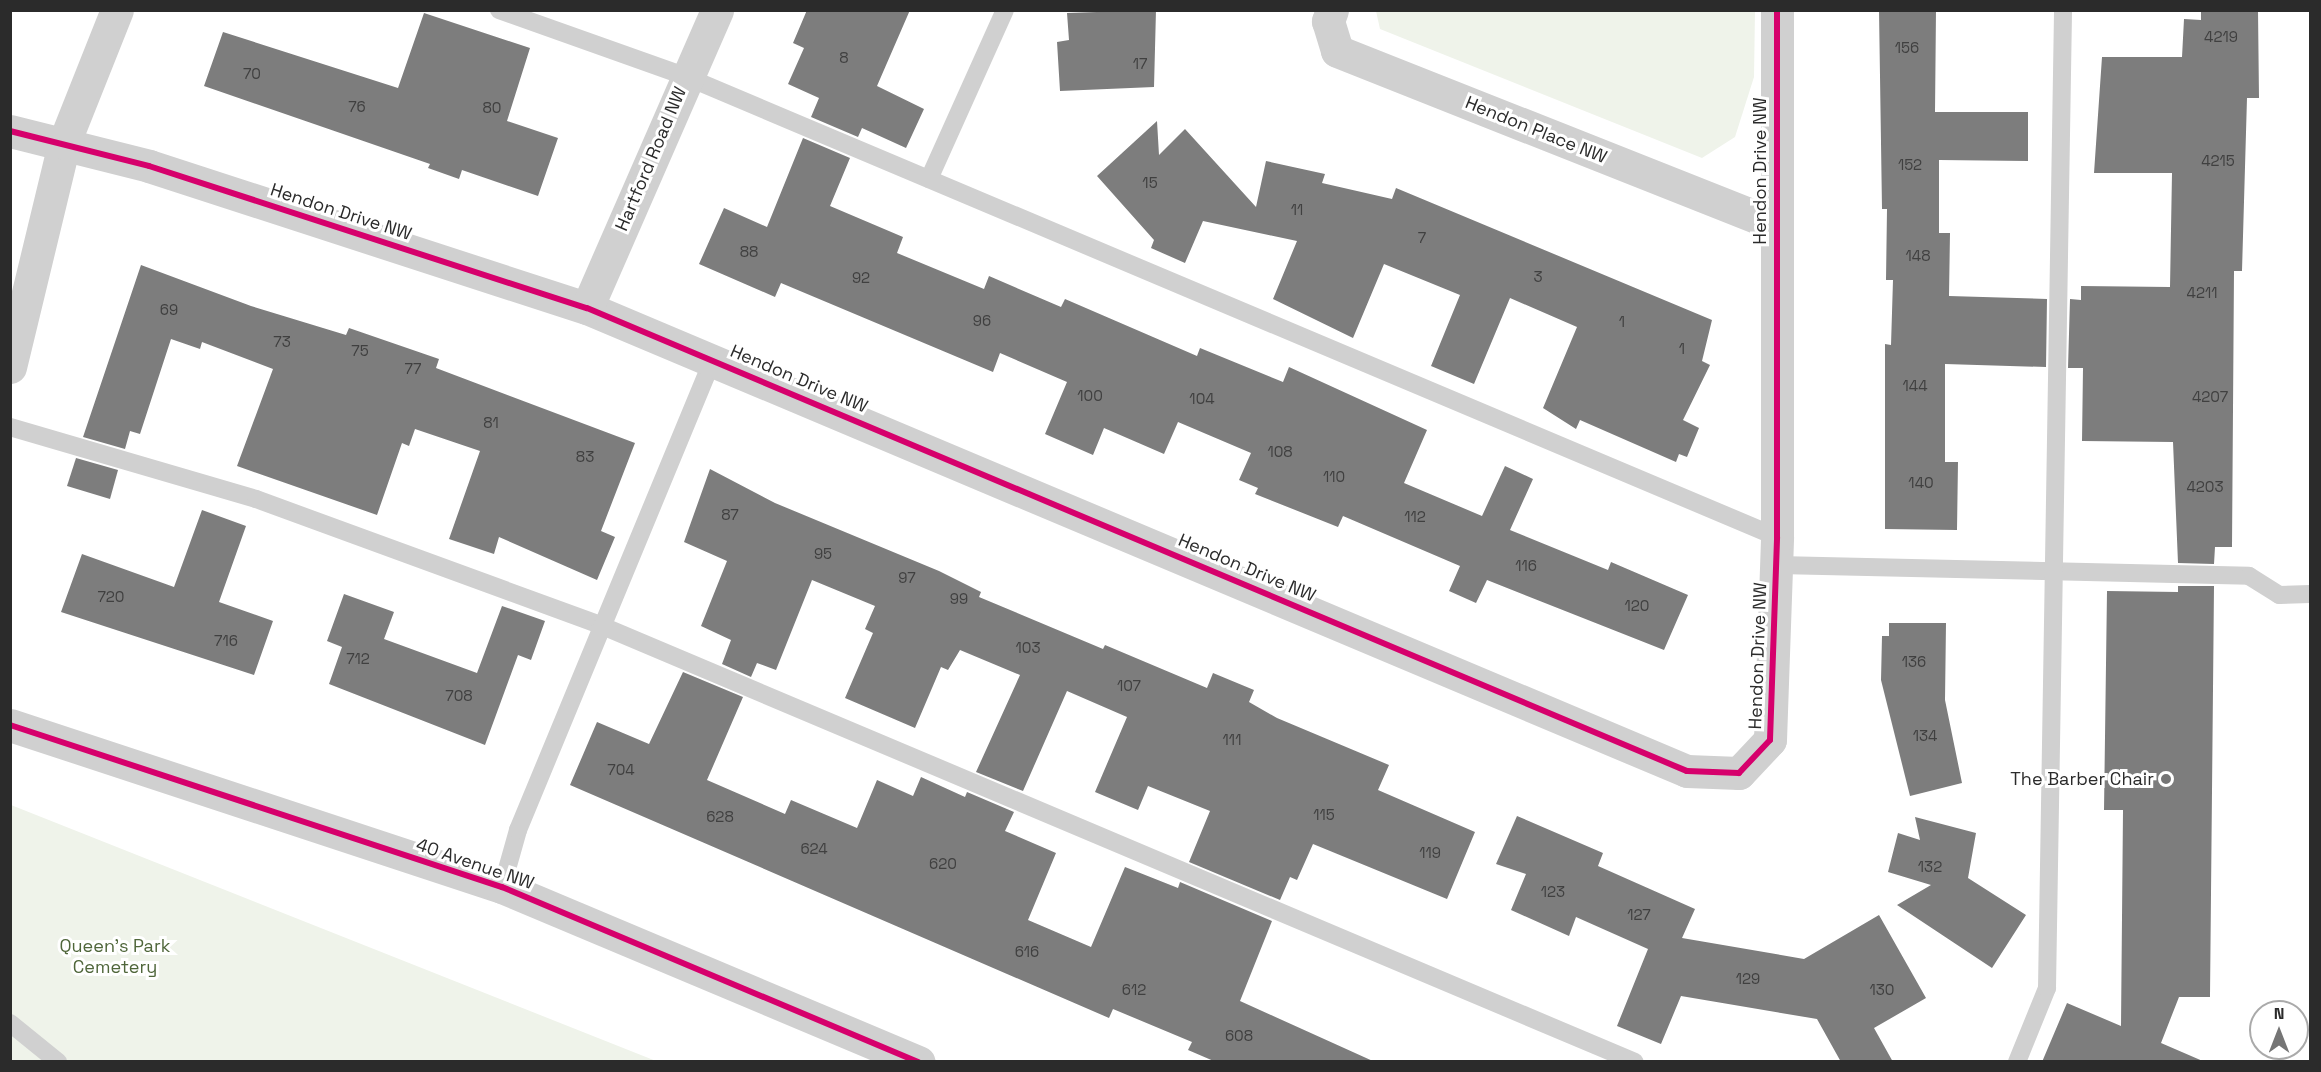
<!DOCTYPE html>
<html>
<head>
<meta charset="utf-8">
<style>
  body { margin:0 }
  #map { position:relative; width:2321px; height:1072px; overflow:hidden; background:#fff; font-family:"Space Grotesk",sans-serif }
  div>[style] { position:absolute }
  .green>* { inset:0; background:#eff3ea }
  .building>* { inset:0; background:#7d7d7d }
  .service>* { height:18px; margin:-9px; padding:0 9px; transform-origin:9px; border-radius:9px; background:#d0d0d0 }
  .minor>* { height:33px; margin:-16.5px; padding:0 16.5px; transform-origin:16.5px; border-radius:16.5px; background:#d0d0d0 }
  .tertiary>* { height:33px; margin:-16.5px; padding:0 16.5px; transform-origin:16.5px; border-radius:16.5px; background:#d0d0d0 }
  .cycleway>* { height:6px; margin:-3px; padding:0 3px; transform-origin:3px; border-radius:3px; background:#d6006c }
  .dots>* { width:16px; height:16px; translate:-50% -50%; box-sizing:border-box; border:3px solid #fff; border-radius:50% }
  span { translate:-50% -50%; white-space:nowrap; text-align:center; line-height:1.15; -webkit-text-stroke:6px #fff; paint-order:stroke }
  .number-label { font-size:15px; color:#404040 }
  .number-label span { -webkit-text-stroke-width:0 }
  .street-label { font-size:18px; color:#2b2b2b }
  .poi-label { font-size:18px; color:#2b2b2b }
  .right { translate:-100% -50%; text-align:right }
  .park-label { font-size:18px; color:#4f663a }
  .frame { position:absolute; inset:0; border:12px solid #2b2b2b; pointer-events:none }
  .north { position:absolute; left:2249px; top:1000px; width:60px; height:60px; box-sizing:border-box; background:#fff; border:2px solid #aaa; border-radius:50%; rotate:0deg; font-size:16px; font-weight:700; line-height:24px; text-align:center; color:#2b2b2b }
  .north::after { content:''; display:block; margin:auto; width:21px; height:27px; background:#757575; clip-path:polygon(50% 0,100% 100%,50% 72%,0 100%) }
</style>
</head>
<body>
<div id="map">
  <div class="green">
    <i style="clip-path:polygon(1376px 11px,1755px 11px,1754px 77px,1735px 137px,1702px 158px,1380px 29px)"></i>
    <i style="clip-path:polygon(11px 805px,656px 1061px,11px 1061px)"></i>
  </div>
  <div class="building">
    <i style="clip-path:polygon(807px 10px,910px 10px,877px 86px,924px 109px,906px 148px,862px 128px,858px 137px,811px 117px,819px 98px,788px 84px,804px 48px,793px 43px)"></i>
    <i style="clip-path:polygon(1156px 10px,1154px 87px,1060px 91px,1057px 42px,1069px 40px,1067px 13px)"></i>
    <i style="clip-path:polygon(1879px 10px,1936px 10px,1935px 112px,2028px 112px,2028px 161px,1939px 160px,1939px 233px,1950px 233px,1949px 296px,2047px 299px,2046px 367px,1945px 364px,1945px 462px,1958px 462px,1957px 530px,1885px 529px,1885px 344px,1891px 345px,1893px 280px,1886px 280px,1887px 209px,1882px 209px)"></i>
    <i style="clip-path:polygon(2201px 10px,2258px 10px,2259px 98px,2247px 98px,2242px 271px,2234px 271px,2232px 547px,2215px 547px,2214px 564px,2178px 563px,2173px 442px,2082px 441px,2083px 368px,2068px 368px,2070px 299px,2081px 300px,2081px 286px,2170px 287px,2172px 173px,2094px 173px,2102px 57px,2182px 57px,2184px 19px,2201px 20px)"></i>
    <i style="clip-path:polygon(424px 13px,530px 48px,507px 121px,558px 138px,538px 196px,462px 170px,459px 179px,428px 168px,430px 164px,204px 86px,223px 32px,398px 88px)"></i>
    <i style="clip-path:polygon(1157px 121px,1159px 155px,1185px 129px,1256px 207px,1266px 161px,1325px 174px,1322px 183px,1392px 199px,1396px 188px,1712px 320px,1702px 361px,1710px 365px,1683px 420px,1699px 428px,1687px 457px,1679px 454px,1676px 462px,1580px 420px,1576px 429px,1543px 408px,1577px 327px,1510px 298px,1474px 384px,1431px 366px,1460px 295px,1384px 264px,1353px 338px,1273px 299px,1297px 241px,1203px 221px,1185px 263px,1151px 248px,1154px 240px,1097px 176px)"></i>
    <i style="clip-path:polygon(803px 138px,850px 158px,830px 206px,903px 237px,897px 253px,984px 289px,989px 276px,1061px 307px,1065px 299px,1197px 356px,1200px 348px,1283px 382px,1289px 367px,1427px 430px,1404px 483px,1482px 516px,1505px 466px,1533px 479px,1510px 530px,1608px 570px,1611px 562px,1688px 595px,1664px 650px,1487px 580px,1476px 603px,1449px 591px,1460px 566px,1343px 516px,1338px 527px,1255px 494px,1258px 488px,1239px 480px,1251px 453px,1178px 422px,1164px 454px,1104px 428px,1093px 455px,1045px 434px,1067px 382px,1000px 353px,993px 372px,781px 283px,775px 297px,699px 264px,724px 208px,767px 227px)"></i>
    <i style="clip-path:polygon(141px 265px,251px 306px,346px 335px,349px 328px,439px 359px,436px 368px,635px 443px,601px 531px,615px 537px,597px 580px,499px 537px,494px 554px,449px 539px,480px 451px,415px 429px,409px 446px,402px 443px,377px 515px,237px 466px,273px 369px,202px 342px,200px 349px,171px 339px,140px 434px,130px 431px,125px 449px,83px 437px)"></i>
    <i style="clip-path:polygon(76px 458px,118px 470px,110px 499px,67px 486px)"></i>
    <i style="clip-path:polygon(710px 469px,775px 503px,939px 571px,981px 592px,979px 597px,1103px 649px,1105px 645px,1207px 688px,1213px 673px,1254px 690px,1249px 702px,1277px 718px,1389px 765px,1378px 790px,1475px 832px,1447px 899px,1313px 844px,1297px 880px,1290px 877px,1280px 900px,1189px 862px,1210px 811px,1148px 786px,1138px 810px,1095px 792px,1127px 717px,1067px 691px,1023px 791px,976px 772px,1020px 675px,960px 650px,948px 670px,941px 667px,915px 728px,845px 698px,873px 633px,865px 629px,875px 606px,812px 580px,776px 670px,757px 663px,751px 677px,722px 664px,731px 640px,701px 626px,727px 561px,684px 542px)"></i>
    <i style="clip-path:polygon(202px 510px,246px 526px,219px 602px,273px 621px,254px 675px,61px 612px,82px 554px,174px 587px)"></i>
    <i style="clip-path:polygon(2178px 586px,2214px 586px,2210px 997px,2179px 997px,2161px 1043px,2205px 1062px,2042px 1062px,2067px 1003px,2121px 1026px,2123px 810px,2104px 810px,2107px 591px,2178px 592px)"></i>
    <i style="clip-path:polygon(344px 594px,394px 612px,384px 639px,477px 673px,502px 606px,545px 621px,531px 660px,518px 655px,485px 745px,329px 684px,342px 647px,327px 641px)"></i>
    <i style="clip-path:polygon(1889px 623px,1946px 623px,1945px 700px,1962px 783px,1910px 796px,1881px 680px,1882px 636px,1889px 636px)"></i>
    <i style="clip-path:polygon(683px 672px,743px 697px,707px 780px,785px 814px,791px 800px,857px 828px,877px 780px,913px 796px,921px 777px,965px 797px,967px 792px,1014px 812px,1005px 831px,1056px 853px,1028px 920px,1091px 947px,1125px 867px,1178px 888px,1180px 882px,1272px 921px,1240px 1001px,1375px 1062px,1216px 1062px,1188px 1050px,1192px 1042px,1113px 1009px,1109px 1018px,570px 785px,597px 722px,649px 744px)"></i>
    <i style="clip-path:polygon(1517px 816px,1603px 853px,1598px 866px,1695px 909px,1682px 938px,1804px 959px,1879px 915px,1926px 998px,1874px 1028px,1893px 1062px,1841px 1062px,1817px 1019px,1681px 996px,1661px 1044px,1617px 1026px,1648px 949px,1576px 917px,1569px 936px,1511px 910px,1526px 874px,1496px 864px)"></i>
    <i style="clip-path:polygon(1915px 817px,1976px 833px,1968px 878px,2026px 915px,1992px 968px,1897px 905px,1931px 885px,1888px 872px,1898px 833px,1920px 840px)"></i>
  </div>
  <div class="service">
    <i style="left:499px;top:10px;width:200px;rotate:19.6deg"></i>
    <i style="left:687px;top:77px;width:1183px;rotate:22.88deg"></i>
    <i style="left:929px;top:179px;width:185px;rotate:-65.8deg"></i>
    <i style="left:10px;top:427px;width:256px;rotate:16.3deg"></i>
    <i style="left:256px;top:499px;width:366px;rotate:20.1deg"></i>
    <i style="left:600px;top:625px;width:1123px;rotate:22.89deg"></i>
    <i style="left:1776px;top:565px;width:473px;rotate:1.3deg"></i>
    <i style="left:2249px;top:576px;width:36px;rotate:32deg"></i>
    <i style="left:2279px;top:595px;width:31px;rotate:-2deg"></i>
    <i style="left:502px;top:887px;width:59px;rotate:-74.3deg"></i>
    <i style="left:518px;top:830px;width:510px;rotate:-67.51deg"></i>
    <i style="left:10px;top:1023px;width:62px;rotate:39.1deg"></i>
    <i style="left:2017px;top:1062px;width:80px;rotate:-67.9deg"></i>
    <i style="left:2047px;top:988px;width:978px;rotate:-89.06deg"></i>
  </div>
  <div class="minor">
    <i style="left:1332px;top:10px;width:12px;rotate:110deg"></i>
    <i style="left:1328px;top:21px;width:31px;rotate:73deg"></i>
    <i style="left:1337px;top:51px;width:471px;rotate:21.6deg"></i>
    <i style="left:10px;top:131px;width:143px;rotate:14.1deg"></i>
    <i style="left:149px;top:166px;width:460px;rotate:18deg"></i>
    <i style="left:587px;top:308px;width:1193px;rotate:22.83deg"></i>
    <i style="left:1687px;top:771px;width:52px;rotate:2.2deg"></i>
    <i style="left:1739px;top:773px;width:45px;rotate:-46.8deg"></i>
    <i style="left:1770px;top:740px;width:203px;rotate:-88deg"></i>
    <i style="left:1777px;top:537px;width:527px;rotate:-90deg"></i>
    <i style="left:587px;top:308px;width:325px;rotate:-66.4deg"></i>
    <i style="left:10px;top:367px;width:230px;rotate:-76.4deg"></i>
    <i style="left:64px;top:143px;width:143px;rotate:-68.3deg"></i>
  </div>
  <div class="tertiary">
    <i style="left:10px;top:725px;width:518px;rotate:18.23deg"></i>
    <i style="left:502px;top:887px;width:452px;rotate:22.8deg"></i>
  </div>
  <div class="cycleway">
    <i style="left:10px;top:131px;width:143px;rotate:14.1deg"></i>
    <i style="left:149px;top:166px;width:460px;rotate:18deg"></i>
    <i style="left:587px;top:308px;width:1193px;rotate:22.83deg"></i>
    <i style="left:1687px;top:771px;width:52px;rotate:2.2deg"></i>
    <i style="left:1739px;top:773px;width:45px;rotate:-46.8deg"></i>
    <i style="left:1770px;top:740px;width:203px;rotate:-88deg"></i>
    <i style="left:1777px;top:537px;width:527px;rotate:-90deg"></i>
    <i style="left:10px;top:725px;width:518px;rotate:18.23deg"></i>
    <i style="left:502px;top:887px;width:452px;rotate:22.8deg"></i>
  </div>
  <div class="dots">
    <i style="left:2166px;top:779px;background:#757575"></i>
  </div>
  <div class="number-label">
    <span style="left:2221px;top:37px">4219</span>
    <span style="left:1907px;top:48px">156</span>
    <span style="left:844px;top:58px">8</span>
    <span style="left:1140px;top:64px">17</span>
    <span style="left:252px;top:74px">70</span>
    <span style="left:357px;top:107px">76</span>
    <span style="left:492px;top:108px">80</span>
    <span style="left:2218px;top:161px">4215</span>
    <span style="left:1910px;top:165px">152</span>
    <span style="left:1150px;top:183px">15</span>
    <span style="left:1297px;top:210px">11</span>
    <span style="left:1422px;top:238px">7</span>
    <span style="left:749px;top:252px">88</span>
    <span style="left:1918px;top:256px">148</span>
    <span style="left:1538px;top:277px">3</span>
    <span style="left:861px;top:278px">92</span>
    <span style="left:2202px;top:293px">4211</span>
    <span style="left:169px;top:310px">69</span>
    <span style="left:982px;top:321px">96</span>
    <span style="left:1622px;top:322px">1</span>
    <span style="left:282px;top:342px">73</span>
    <span style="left:1682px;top:349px">1</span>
    <span style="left:360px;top:351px">75</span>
    <span style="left:413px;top:369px">77</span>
    <span style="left:1915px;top:386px">144</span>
    <span style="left:1090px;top:396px">100</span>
    <span style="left:2210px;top:397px">4207</span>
    <span style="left:1202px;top:399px">104</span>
    <span style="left:491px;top:423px">81</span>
    <span style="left:1280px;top:452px">108</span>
    <span style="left:585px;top:457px">83</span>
    <span style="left:1334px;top:477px">110</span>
    <span style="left:1921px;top:483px">140</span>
    <span style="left:2205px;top:487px">4203</span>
    <span style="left:730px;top:515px">87</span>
    <span style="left:1415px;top:517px">112</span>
    <span style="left:823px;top:554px">95</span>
    <span style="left:1526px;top:566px">116</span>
    <span style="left:907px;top:578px">97</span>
    <span style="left:111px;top:597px">720</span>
    <span style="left:959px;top:599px">99</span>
    <span style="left:1637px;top:606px">120</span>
    <span style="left:226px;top:641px">716</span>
    <span style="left:1028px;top:648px">103</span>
    <span style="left:358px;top:659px">712</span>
    <span style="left:1914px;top:662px">136</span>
    <span style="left:1129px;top:686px">107</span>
    <span style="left:459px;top:696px">708</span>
    <span style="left:1925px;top:736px">134</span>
    <span style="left:1232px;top:740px">111</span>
    <span style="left:621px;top:770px">704</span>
    <span style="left:1324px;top:815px">115</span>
    <span style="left:720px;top:817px">628</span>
    <span style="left:814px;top:849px">624</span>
    <span style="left:1430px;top:853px">119</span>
    <span style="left:943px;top:864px">620</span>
    <span style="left:1930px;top:867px">132</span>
    <span style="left:1553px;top:892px">123</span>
    <span style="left:1639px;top:915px">127</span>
    <span style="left:1027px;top:952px">616</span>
    <span style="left:1748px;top:979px">129</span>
    <span style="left:1134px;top:990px">612</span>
    <span style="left:1882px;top:990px">130</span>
    <span style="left:1239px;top:1036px">608</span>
  </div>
  <div class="street-label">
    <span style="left:1536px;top:130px;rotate:22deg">Hendon Place NW</span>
    <span style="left:651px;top:159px;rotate:-67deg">Hartford Road NW</span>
    <span style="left:1760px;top:171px;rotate:-90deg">Hendon Drive NW</span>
    <span style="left:341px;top:212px;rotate:18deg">Hendon Drive NW</span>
    <span style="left:799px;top:379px;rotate:23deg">Hendon Drive NW</span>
    <span style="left:1247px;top:568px;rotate:23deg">Hendon Drive NW</span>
    <span style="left:1758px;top:656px;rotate:-88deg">Hendon Drive NW</span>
    <span style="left:475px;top:864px;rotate:19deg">40 Avenue NW</span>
  </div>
  <div class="poi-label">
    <span class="right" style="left:2154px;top:779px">The Barber Chair</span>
  </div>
  <div class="park-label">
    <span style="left:115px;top:957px">Queen's Park<br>Cemetery</span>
  </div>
  <div class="frame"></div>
  <div class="north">N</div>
</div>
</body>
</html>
